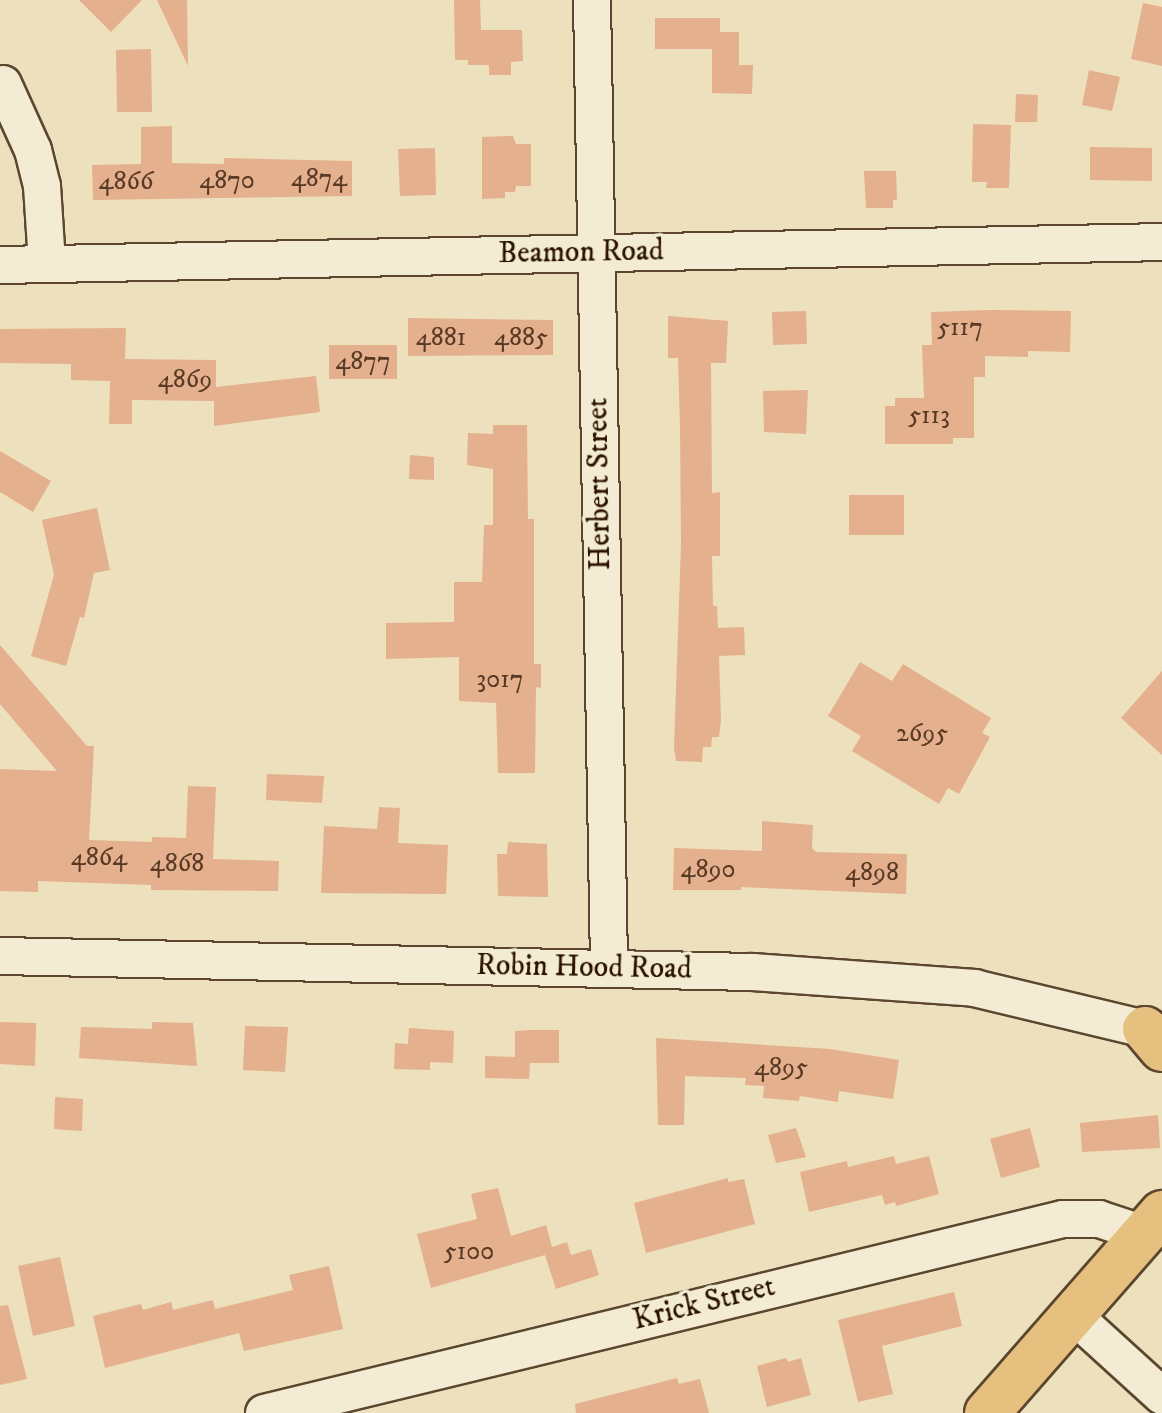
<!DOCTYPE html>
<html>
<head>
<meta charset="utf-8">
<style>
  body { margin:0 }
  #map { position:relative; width:1162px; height:1413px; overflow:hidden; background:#ede0bc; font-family:"IM FELL DW Pica",serif }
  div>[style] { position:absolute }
  .building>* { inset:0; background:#e4b08e }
  .roads { filter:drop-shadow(2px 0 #5c462f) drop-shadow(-2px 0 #5c462f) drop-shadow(0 2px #5c462f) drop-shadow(0 -2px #5c462f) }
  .minor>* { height:36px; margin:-18px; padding:0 18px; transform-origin:18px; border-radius:18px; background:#f3ebd3 }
  .major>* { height:44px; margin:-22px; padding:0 22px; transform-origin:22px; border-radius:22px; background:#e6c07e }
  span { translate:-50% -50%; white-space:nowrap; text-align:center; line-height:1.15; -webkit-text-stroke:7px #f3ebd3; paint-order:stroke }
  .number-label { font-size:26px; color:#593a24 }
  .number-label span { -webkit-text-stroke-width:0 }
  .street-label { font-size:30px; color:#2b1200 }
</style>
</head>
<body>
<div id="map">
  <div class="building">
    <i style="clip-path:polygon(79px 0,142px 0,111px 32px)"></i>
    <i style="clip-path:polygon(157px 0,187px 0,188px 66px)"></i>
    <i style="clip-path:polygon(454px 0,480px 0,481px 30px,522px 30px,523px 61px,511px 62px,511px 75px,489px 75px,489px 65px,468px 65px,468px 60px,455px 60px)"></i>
    <i style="clip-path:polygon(1143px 3px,1162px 7px,1162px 66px,1131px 59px)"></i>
    <i style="clip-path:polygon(655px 18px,720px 18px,720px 32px,739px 32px,739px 65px,753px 65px,752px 94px,712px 93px,712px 49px,655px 49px)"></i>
    <i style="clip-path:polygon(151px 49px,152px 112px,117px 112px,116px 50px)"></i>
    <i style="clip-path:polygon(1089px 70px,1120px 77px,1112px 111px,1082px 105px)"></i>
    <i style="clip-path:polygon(1016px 94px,1038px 95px,1037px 122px,1015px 122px)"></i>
    <i style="clip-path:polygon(973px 124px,1011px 125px,1009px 188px,986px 188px,987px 182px,972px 182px)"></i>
    <i style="clip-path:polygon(172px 126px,172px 163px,224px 164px,224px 158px,352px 161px,352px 196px,93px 200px,92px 165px,141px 164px,141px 127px)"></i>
    <i style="clip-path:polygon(513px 136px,516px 144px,531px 144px,531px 186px,516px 186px,515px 192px,505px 192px,505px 198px,482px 199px,482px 137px)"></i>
    <i style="clip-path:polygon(1090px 147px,1152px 148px,1152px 181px,1090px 180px)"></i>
    <i style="clip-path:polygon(435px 148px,436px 195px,400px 196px,398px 149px)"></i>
    <i style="clip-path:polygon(864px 171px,896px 171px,897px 200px,893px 200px,893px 208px,866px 208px)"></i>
    <i style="clip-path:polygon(990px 310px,1071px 311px,1070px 352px,1028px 351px,1028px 357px,985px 356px,985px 377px,974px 377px,974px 438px,953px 438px,953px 444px,885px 444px,885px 406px,895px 406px,895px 398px,924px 398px,922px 345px,932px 345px,931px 312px)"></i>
    <i style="clip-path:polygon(806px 311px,807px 344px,773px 345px,772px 312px)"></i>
    <i style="clip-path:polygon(668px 316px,728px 321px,726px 363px,711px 363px,712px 493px,720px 492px,720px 556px,712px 556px,713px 606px,717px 606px,718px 628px,744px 627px,745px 655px,719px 656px,721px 720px,719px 737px,712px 737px,711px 747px,703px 747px,702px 762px,676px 761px,674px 748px,681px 544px,680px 429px,678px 358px,668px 358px)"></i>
    <i style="clip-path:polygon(408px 318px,553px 320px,553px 355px,408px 356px)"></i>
    <i style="clip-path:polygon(126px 328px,125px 359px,216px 360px,216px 387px,316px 376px,320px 412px,214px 426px,214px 401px,132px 400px,132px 424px,109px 424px,110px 381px,71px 380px,71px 364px,0 363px,0 329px)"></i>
    <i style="clip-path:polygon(329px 345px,397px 345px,397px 379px,329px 379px)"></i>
    <i style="clip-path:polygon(808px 390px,806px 434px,764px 432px,763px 391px)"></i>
    <i style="clip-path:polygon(493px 425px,527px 425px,528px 519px,534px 519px,534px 664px,541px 664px,541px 688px,536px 687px,535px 773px,498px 773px,496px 703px,459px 701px,459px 657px,386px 659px,386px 623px,454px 622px,454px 582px,482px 582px,484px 525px,493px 525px,493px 469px,467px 465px,468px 433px,493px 434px)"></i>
    <i style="clip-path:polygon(0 451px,51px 481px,33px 512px,0 492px)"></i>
    <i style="clip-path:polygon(410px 455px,434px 457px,434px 480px,409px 479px)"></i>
    <i style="clip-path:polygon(849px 495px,904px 495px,904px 535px,849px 535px)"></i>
    <i style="clip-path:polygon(97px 508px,110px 570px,94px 573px,84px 618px,80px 617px,66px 666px,31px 656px,54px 575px,42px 520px)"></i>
    <i style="clip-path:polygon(0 645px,87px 746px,94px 746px,89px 840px,152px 842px,152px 837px,186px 838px,188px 786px,216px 787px,213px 859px,279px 861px,278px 891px,151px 890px,151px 885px,38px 881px,38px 892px,0 891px,0 769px,57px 771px,0 704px)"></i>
    <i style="clip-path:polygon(860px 662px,892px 681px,903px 664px,991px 718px,982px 733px,990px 737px,959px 794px,948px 788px,939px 804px,852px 751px,861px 736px,828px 716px)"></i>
    <i style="clip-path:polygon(1162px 671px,1162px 755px,1121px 718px)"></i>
    <i style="clip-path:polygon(267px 774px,324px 776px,322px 803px,266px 800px)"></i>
    <i style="clip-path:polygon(379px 807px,400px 808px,398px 843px,448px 845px,446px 894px,321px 893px,324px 826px,377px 829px)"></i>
    <i style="clip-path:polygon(762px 821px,813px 825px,812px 848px,816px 852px,907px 854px,906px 894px,741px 887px,741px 890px,673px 890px,674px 848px,762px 851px)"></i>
    <i style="clip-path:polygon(508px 842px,547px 844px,548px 897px,498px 896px,497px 854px,507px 854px)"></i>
    <i style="clip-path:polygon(0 1022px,36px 1023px,35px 1066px,0 1064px)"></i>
    <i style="clip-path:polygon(152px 1022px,193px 1023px,197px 1066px,79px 1058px,81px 1027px,152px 1029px)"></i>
    <i style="clip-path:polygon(245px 1026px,288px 1027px,285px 1072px,243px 1070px)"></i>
    <i style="clip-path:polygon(409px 1028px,454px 1031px,453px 1063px,430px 1062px,430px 1070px,394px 1069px,395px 1043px,408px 1044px)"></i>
    <i style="clip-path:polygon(531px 1030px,559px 1030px,559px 1063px,530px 1063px,529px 1079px,485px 1078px,485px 1056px,515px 1057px,515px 1031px)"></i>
    <i style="clip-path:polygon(656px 1038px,830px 1049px,899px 1060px,893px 1099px,839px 1091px,838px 1102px,800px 1096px,799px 1101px,763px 1098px,764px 1086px,745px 1085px,746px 1078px,685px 1076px,684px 1125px,658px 1125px)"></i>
    <i style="clip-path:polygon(55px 1097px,83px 1099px,82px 1131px,54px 1129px)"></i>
    <i style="clip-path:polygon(1158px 1115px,1160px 1148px,1082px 1152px,1080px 1123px)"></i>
    <i style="clip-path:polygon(796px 1128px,806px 1157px,776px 1163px,768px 1135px)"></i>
    <i style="clip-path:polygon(1030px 1128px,1040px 1167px,1001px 1178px,990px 1139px)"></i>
    <i style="clip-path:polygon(894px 1156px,896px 1164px,929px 1156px,939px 1194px,896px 1206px,895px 1202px,885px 1205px,882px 1195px,809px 1212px,800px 1172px,847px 1161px,848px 1167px)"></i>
    <i style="clip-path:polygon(728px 1178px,728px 1182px,744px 1179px,755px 1224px,646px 1253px,634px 1203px)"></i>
    <i style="clip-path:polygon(498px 1188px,511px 1236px,546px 1225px,552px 1247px,567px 1242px,571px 1255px,591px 1249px,599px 1275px,556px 1289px,545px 1255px,431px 1288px,417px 1234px,477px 1219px,471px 1194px)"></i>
    <i style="clip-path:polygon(60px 1257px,75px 1326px,33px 1336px,18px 1266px)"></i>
    <i style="clip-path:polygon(329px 1266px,343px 1329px,244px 1351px,239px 1333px,105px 1368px,93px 1316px,141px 1304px,143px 1310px,171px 1302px,173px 1310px,213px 1300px,215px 1309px,293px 1290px,289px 1275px)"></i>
    <i style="clip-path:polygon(954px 1292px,962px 1326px,882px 1346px,893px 1394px,858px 1402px,838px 1320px)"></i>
    <i style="clip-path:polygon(8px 1305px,27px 1379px,0 1385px,0 1306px)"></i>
    <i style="clip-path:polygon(786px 1358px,788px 1362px,801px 1358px,811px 1395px,767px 1407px,757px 1366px)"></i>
    <i style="clip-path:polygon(677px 1378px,679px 1384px,700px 1379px,709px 1413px,576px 1413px,575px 1404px)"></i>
  </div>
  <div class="roads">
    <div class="minor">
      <i style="left:592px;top:0;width:968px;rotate:88.99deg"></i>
      <i style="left:3px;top:84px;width:72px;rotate:65.6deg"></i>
      <i style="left:33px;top:150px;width:37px;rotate:76deg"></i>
      <i style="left:42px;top:186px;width:78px;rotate:86.3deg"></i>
      <i style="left:0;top:265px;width:1162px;rotate:-1.13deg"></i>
      <i style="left:0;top:956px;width:753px;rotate:1.22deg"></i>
      <i style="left:753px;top:972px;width:222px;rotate:4.1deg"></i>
      <i style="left:974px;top:988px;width:193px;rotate:13.5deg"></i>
      <i style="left:1073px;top:1315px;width:120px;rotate:42.3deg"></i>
      <i style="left:264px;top:1413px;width:822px;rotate:-13.65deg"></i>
      <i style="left:1063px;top:1219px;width:36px"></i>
      <i style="left:1099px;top:1219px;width:47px;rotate:18.4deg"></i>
    </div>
    <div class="major">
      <i style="left:1145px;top:1029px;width:26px;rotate:50deg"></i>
      <i style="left:987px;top:1413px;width:266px;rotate:-48.8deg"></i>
    </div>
  </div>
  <div class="number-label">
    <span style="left:319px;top:179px">4874</span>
    <span style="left:227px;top:181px">4870</span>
    <span style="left:126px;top:182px">4866</span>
    <span style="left:960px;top:328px">5117</span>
    <span style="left:441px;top:338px">4881</span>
    <span style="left:521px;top:338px">4885</span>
    <span style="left:363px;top:362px">4877</span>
    <span style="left:185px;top:380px">4869</span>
    <span style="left:929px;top:416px">5113</span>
    <span style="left:500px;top:680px">3017</span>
    <span style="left:922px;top:734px">2695</span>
    <span style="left:99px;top:858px">4864</span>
    <span style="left:177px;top:864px">4868</span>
    <span style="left:708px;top:870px">4890</span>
    <span style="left:872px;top:873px">4898</span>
    <span style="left:781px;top:1068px">4895</span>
    <span style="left:469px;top:1252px">5100</span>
  </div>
  <div class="street-label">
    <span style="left:581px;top:253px;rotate:-1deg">Beamon Road</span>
    <span style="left:600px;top:484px;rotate:-91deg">Herbert Street</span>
    <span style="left:584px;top:968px;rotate:1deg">Robin Hood Road</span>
    <span style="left:704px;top:1304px;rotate:-14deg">Krick Street</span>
  </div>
</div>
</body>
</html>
